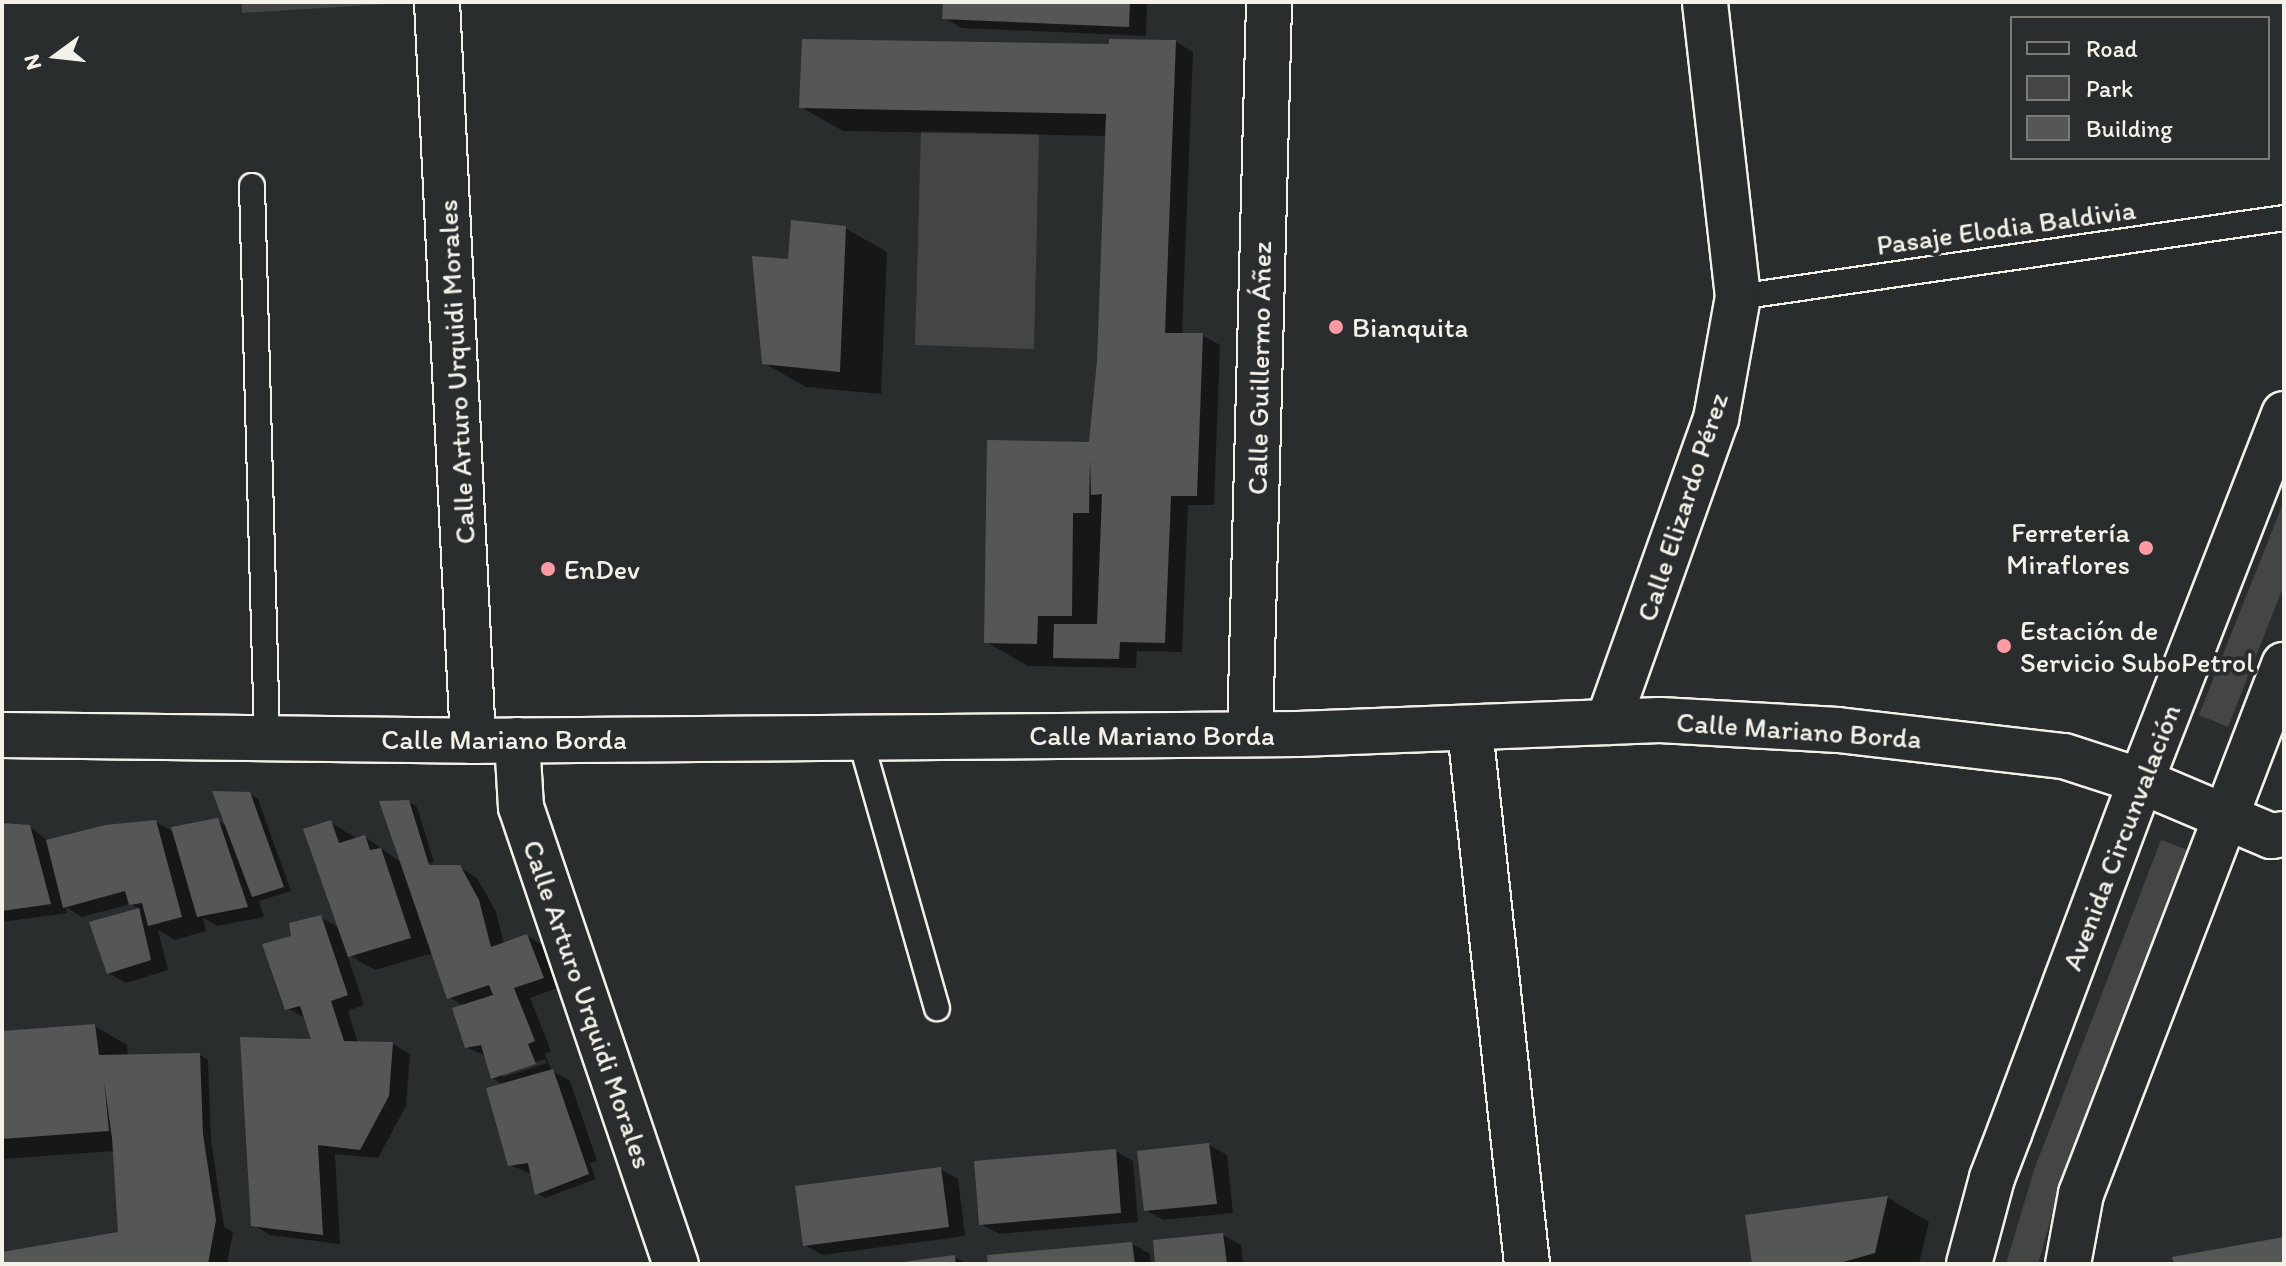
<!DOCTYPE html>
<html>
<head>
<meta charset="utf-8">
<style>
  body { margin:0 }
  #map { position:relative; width:2286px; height:1266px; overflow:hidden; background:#2a2d2e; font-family:Itim,sans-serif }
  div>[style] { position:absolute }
  .green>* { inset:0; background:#444645 }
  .shadow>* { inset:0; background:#0007 }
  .building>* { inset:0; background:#555756 }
  .roads { filter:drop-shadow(2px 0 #f4f1e8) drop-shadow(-2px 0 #f4f1e8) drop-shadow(0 2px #f4f1e8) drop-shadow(0 -2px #f4f1e8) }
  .lane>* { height:24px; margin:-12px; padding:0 12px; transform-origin:12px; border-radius:12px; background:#2a2d2e }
  .street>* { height:44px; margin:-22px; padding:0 22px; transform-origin:22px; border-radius:22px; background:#2a2d2e }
  .secondary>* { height:44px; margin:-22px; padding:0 22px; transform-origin:22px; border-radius:22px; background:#2a2d2e }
  .highway>* { height:44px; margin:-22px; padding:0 22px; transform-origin:22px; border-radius:22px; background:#2a2d2e }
  .dots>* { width:22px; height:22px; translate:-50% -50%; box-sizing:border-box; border:4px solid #2a2d2e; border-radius:50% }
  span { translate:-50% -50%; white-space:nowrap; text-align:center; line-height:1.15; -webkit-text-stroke:8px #2a2d2e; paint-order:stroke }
  .street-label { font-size:28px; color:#f4f1e8 }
  .poi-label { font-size:28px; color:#f4f1e8 }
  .left { translate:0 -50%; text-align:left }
  .right { translate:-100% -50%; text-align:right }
  .frame { position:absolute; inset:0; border:4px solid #f4f1e8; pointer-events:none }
  .legend { position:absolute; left:2010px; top:16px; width:260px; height:144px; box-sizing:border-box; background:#2a2d2e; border:2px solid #7b7b78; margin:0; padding:10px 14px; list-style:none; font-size:24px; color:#f4f1e8 }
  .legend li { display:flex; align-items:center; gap:16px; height:40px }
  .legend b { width:40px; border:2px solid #7b7b78 }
  .north { position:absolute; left:16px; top:16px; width:80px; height:80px; -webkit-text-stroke:6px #2a2d2e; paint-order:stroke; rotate:255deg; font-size:22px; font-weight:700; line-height:32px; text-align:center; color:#f4f1e8 }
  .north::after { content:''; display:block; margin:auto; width:28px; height:36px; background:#f4f1e8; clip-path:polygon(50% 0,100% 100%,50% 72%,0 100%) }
</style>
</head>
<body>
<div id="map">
  <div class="green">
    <i style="clip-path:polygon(242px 2px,401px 2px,401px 3px,242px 13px)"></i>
    <i style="clip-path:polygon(921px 131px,1039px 134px,1034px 349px,915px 345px)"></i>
    <i style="clip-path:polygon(2284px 501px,2284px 585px,2228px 727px,2199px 715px)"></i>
    <i style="clip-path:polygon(2161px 840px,2188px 850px,2063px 1176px,2038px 1264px,2006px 1264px,2034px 1170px)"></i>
  </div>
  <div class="shadow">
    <i style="clip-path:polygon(945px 2px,1147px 2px,1146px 36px,962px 28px,944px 18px)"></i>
    <i style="clip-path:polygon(1176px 42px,1193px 52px,1182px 335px,1202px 335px,1220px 345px,1214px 505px,1188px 505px,1182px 652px,1137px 651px,1136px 668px,1028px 666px,986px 642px,1091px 444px,1099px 361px,1107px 136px,843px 131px,801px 107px,1110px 46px)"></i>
    <i style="clip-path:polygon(845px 228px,887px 252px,881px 394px,806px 387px,764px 363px,790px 262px)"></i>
    <i style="clip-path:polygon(249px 794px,258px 799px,291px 891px,259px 901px,264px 917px,217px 926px,203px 918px,206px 931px,175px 940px,158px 930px,168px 970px,126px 983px,108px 973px,92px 923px,141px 910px,131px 904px,82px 917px,66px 907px,67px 913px,2px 922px,2px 825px,29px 826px,48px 841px,156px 822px,175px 833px,218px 821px,228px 826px)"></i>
    <i style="clip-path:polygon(evenodd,409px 802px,417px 807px,434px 862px,409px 870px,459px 867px,477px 878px,496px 912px,504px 944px,527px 936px,544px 946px,560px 987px,530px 998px,551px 1051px,545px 1054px,551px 1070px,570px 1081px,597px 1161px,590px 1163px,596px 1179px,545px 1198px,537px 1193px,532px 1174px,510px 1165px,504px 1085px,492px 1078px,486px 1056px,466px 1047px,464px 1006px,449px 997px,433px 953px,375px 970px,347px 954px,364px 1005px,348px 1011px,358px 1043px,393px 1044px,410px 1054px,406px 1106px,378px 1158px,335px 1154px,340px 1244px,270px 1235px,253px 1225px,314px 1041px,305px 1018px,287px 1008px,293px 938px,320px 917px,340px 928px,331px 823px,358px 839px,365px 837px,399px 861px,381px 803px,409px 802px,545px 1059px,547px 1063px,503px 1077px,503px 1073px,545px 1059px)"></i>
    <i style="clip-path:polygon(95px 1026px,127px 1045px,128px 1057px,200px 1055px,208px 1060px,211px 1140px,224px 1227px,233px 1232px,227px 1264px,2px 1264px,2px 1254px,125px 1233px,115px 1151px,2px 1159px,2px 1033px)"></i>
    <i style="clip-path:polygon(1209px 1145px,1227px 1155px,1233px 1213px,1163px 1220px,1146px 1210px)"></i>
    <i style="clip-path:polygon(1116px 1151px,1133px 1161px,1138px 1222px,999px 1234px,981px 1224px)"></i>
    <i style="clip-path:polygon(940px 1169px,958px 1179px,965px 1236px,822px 1255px,805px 1245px)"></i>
    <i style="clip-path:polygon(1888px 1198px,1929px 1222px,1919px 1264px,1754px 1264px,1747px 1217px)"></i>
    <i style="clip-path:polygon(1223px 1235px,1241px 1245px,1243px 1264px,1157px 1264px)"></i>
    <i style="clip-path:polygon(1132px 1244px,1150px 1254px,1151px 1264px,990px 1264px)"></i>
    <i style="clip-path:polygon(955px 1257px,967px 1264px,904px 1264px)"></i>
  </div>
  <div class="building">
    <i style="clip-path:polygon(943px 2px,1130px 2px,1129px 27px,942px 19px)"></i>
    <i style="clip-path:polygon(802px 39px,1109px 44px,1109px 39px,1176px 40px,1165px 333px,1203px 333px,1197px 496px,1171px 496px,1165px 643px,1120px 642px,1119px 659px,1053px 658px,1054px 624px,1097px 624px,1102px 494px,1091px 495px,1090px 458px,1089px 513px,1073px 513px,1072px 616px,1038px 616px,1037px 644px,984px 643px,987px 440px,1089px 442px,1097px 361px,1106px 114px,799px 108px)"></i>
    <i style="clip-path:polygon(791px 220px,846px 226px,840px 372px,762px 364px,752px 256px,788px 259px)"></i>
    <i style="clip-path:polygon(212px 791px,250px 792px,284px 887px,252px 897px)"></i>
    <i style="clip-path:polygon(409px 800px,429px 865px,460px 865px,479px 900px,491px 947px,527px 934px,544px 978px,514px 988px,535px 1041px,528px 1044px,536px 1064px,491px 1079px,481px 1045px,465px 1048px,452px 1008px,493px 995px,489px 985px,447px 999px,379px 801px)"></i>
    <i style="clip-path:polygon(218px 818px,248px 907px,197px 917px,171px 827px)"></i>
    <i style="clip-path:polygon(156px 820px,182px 917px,148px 926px,142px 903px,129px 905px,125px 891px,63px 908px,46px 840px,105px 825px)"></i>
    <i style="clip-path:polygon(331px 820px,339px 843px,365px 835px,370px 850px,381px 848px,411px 938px,348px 957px,303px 829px)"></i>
    <i style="clip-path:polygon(2px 823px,30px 825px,51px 904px,2px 911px)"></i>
    <i style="clip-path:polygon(139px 908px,151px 960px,107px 974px,89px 922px)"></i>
    <i style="clip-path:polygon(321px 915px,348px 995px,331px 1001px,344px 1041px,393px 1042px,389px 1096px,360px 1150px,318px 1145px,323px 1235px,251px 1226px,240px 1037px,311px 1039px,300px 1006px,285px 1010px,262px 944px,291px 936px,289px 923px)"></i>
    <i style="clip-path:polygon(95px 1024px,99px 1055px,200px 1053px,203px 1134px,216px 1220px,208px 1264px,2px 1264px,2px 1252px,118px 1232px,112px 1138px,104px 1081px,109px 1131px,2px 1139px,2px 1031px)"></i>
    <i style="clip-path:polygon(553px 1069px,589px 1174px,535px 1195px,528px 1163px,508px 1166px,486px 1088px)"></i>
    <i style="clip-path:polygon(1209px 1143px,1217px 1204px,1144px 1211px,1137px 1151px)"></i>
    <i style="clip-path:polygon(1116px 1149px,1121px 1213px,979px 1225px,974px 1161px)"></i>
    <i style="clip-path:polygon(941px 1167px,949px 1227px,803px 1246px,795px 1186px)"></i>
    <i style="clip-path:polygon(1888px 1196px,1875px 1253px,1836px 1264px,1752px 1264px,1745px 1215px)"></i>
    <i style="clip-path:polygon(1223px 1233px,1227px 1264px,1155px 1264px,1153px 1240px)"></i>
    <i style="clip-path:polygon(2284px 1237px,2284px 1264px,2174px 1264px,2172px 1257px)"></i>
    <i style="clip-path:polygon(1132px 1242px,1135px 1264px,988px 1264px,987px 1255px)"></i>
    <i style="clip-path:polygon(955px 1255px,956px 1264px,903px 1264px,903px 1262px)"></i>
  </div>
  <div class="roads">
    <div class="lane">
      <i style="left:252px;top:186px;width:552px;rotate:88.44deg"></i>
      <i style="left:1738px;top:297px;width:552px;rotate:-8.23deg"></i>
      <i style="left:860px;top:738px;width:281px;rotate:74.1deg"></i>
    </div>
    <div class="street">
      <i style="left:437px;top:2px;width:740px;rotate:87.21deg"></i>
      <i style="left:1608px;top:722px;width:322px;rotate:-70.4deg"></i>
      <i style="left:1716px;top:419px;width:124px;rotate:-79.8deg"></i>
      <i style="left:1738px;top:297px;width:297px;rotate:-96.4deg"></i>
      <i style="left:1470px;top:729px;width:538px;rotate:83.92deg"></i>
      <i style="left:1250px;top:734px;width:732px;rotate:-88.51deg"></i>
      <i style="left:517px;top:740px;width:67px;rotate:86.6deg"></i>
      <i style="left:521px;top:807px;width:483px;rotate:71.3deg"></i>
      <i style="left:2226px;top:817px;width:49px;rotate:22.9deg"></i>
      <i style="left:2271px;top:836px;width:13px;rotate:-9deg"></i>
    </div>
    <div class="secondary">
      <i style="left:2px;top:735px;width:471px;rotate:0.7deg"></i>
      <i style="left:473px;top:741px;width:825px;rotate:-0.49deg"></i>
      <i style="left:1298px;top:734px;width:362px;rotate:-2.2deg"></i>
      <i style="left:1660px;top:720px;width:178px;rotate:3.2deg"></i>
      <i style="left:1838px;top:730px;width:227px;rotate:6.6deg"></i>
      <i style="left:2064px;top:756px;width:81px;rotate:18deg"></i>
      <i style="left:2141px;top:781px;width:92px;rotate:23deg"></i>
    </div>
    <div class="highway">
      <i style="left:1969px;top:1264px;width:89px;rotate:-75deg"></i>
      <i style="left:1992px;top:1178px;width:50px;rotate:-69deg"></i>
      <i style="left:2010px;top:1131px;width:374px;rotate:-69.5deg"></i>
      <i style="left:2141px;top:781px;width:394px;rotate:-68.7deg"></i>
      <i style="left:2068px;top:1264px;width:71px;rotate:-79.5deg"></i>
      <i style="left:2081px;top:1194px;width:567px;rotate:-69.01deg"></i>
    </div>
  </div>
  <div class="dots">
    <i style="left:1336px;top:327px;background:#ff9aa2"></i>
    <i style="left:2146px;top:548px;background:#ff9aa2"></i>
    <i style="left:548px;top:569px;background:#ff9aa2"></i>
    <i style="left:2004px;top:646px;background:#ff9aa2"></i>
  </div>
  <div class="street-label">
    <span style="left:2006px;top:227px;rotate:-8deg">Pasaje Elodia Baldivia</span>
    <span style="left:1259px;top:368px;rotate:-89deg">Calle Guillermo Áñez</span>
    <span style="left:456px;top:372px;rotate:-93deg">Calle Arturo Urquidi Morales</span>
    <span style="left:1682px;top:507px;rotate:-72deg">Calle Elizardo Pérez</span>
    <span style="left:1799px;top:730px;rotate:4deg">Calle Mariano Borda</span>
    <span style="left:1152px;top:735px">Calle Mariano Borda</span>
    <span style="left:504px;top:739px">Calle Mariano Borda</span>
    <span style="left:2121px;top:837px;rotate:-69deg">Avenida Circunvalación</span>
    <span style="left:588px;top:1004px;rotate:71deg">Calle Arturo Urquidi Morales</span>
  </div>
  <div class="poi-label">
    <span class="left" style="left:1352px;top:327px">Bianquita</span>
    <span class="right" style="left:2130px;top:548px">Ferretería<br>Miraflores</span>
    <span class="left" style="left:564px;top:569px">EnDev</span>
    <span class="left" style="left:2020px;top:646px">Estación de<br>Servicio SuboPetrol</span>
  </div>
  <div class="frame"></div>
  <ul class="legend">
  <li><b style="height:10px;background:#2a2d2e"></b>Road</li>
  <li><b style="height:22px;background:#444645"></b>Park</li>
  <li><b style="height:22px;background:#555756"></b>Building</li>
  </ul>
  <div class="north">N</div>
</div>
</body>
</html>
